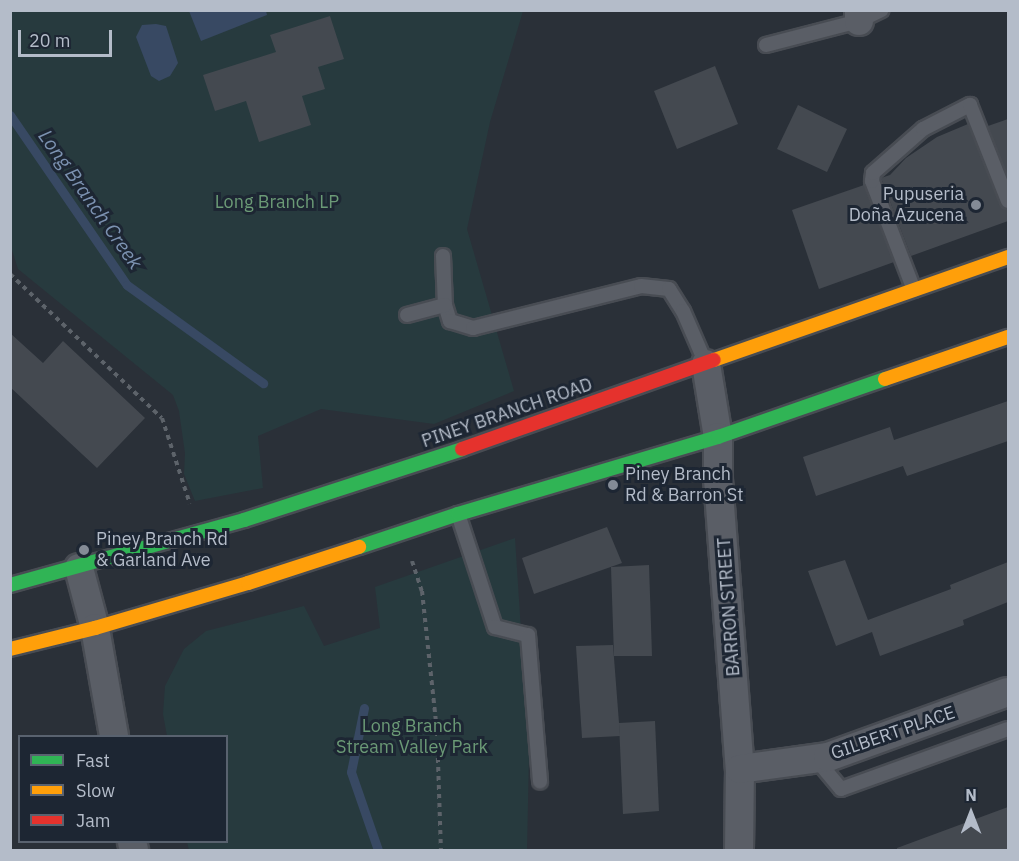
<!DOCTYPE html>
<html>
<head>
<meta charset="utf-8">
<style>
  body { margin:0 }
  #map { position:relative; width:1019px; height:861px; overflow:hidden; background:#2a3038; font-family:"IBM Plex Sans",sans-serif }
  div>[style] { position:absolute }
  .green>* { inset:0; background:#273a3e }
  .water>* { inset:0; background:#384963 }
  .stream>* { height:9px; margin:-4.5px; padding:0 4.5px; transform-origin:4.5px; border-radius:4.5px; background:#384963 }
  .building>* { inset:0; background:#444950 }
  .path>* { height:4px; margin-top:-2px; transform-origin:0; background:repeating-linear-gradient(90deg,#5d636a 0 4.5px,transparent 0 9px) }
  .roads { filter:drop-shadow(2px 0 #484c53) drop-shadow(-2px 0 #484c53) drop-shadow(0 2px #484c53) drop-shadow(0 -2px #484c53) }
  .lane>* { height:14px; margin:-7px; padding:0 7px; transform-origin:7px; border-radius:7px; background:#5a5e66 }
  .street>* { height:28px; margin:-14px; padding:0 14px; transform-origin:14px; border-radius:14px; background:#5a5e66 }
  .fast>* { height:14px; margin:-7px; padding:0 7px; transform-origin:7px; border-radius:7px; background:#30b455 }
  .slow>* { height:14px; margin:-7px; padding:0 7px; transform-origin:7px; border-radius:7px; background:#ff9f0a }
  .jam>* { height:14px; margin:-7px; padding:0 7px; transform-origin:7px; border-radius:7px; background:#e5322d }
  .dots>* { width:16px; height:16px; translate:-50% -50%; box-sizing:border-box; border:3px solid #1d2633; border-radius:50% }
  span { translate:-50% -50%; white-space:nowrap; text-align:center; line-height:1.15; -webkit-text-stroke:6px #1d2633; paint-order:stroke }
  .poi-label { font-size:18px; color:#b4bcc9 }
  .right { translate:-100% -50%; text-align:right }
  .left { translate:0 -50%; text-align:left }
  .park-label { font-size:18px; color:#6b9a76 }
  .street-label { font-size:18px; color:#b4bcc9 }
  .water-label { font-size:20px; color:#7c92b1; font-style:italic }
  .frame { position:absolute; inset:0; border:12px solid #b4bcc9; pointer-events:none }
  .legend { position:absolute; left:18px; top:735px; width:210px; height:108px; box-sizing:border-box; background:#1d2633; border:2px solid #59626f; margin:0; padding:8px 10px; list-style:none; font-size:18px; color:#b4bcc9 }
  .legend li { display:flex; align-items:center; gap:12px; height:30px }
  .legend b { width:30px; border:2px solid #59626f }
  .north { position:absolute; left:941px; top:783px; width:60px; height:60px; -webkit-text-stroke:4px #1d2633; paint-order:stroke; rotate:0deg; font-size:16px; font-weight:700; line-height:24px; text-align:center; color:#b4bcc9 }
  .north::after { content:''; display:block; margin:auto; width:21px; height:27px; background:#b4bcc9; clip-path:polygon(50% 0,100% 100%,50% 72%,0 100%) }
  .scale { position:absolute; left:18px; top:30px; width:94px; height:27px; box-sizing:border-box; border:3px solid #b4bcc9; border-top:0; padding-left:8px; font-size:18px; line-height:21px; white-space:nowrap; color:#b4bcc9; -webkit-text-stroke:4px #1d2633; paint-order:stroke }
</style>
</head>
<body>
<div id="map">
  <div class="green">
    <i style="clip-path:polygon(10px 11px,523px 11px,490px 122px,467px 229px,514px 391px,434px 424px,321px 409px,258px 436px,263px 488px,195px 501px,184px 474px,185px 453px,179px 411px,173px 395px,18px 269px,10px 244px)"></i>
    <i style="clip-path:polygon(515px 538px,529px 754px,527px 850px,189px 850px,187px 842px,226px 842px,226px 736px,167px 736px,163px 714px,165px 686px,184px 649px,206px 631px,304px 606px,324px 646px,380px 628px,375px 587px)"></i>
  </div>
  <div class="water">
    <i style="clip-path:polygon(189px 11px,266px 11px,267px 15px,201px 41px)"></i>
    <i style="clip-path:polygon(156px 24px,166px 26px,178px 63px,170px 76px,159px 81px,151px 76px,136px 37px,142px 25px)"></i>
  </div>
  <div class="stream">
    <i style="left:10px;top:115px;width:206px;rotate:55.5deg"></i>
    <i style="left:127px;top:285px;width:168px;rotate:35.8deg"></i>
    <i style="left:364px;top:708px;width:65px;rotate:101.5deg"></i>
    <i style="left:351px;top:772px;width:83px;rotate:70.9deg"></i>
  </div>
  <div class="building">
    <i style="clip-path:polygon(330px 16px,344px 59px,318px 67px,325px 89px,302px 96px,311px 125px,259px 142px,246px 101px,215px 111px,203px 75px,276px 52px,270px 35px)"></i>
    <i style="clip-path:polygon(715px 66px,738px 124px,677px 149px,654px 91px)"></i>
    <i style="clip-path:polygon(798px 105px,847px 129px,827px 172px,777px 149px)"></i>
    <i style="clip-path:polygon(1008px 119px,1008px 178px,988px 126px)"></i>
    <i style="clip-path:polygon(968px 124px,1000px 204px,1008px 210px,1008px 221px,911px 256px,881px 178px,890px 175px,906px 158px,937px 137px)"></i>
    <i style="clip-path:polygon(864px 185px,894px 262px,819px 289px,792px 210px)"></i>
    <i style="clip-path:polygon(10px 333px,43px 363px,63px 341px,145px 418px,97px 468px,10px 387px)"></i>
    <i style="clip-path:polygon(1008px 401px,1008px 441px,907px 476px,903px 466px,816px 496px,803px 457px,890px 427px,894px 440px)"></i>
    <i style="clip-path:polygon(607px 527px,622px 563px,534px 594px,522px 558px)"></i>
    <i style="clip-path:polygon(845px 560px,868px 620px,951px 589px,950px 585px,1008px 562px,1008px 602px,963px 620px,964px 625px,880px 656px,872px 632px,836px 646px,808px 571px)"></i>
    <i style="clip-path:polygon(649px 565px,652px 656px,614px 656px,611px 567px)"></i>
    <i style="clip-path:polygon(613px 645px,620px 736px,582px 738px,576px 646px)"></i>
    <i style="clip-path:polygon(655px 721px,659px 811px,623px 814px,619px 723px)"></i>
    <i style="clip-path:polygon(1008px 807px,1008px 850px,897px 850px,897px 848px)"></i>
  </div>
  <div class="path">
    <i style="left:10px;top:274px;width:209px;rotate:43.5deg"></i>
    <i style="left:162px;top:418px;width:90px;rotate:72deg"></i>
    <i style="left:412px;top:561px;width:32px;rotate:72deg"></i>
    <i style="left:422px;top:591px;width:141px;rotate:83.9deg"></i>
    <i style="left:437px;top:731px;width:119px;rotate:88.1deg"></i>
  </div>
  <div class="roads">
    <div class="lane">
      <i style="left:766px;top:45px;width:96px;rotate:-14.5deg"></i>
      <i style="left:859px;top:21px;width:25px;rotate:-26deg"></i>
      <i style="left:443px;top:256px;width:49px;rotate:87.7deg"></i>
      <i style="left:445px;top:305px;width:17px;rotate:73deg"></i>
      <i style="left:450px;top:321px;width:24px;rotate:17deg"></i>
      <i style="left:473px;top:328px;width:173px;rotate:-14deg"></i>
      <i style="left:641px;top:286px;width:28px;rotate:6deg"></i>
      <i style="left:669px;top:289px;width:26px;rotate:58deg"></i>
      <i style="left:683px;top:311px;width:58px;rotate:66.5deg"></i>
      <i style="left:914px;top:290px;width:117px;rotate:-111.1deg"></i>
      <i style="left:872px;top:181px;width:8px;rotate:-83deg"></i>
      <i style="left:873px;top:173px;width:67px;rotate:-41.3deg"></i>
      <i style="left:923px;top:129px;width:53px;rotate:-27.1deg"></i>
      <i style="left:970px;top:105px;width:103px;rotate:68.4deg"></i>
      <i style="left:407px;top:315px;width:39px;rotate:-15deg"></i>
      <i style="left:458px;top:514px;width:119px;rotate:71.9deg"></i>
      <i style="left:495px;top:627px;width:34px;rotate:14deg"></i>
      <i style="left:528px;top:635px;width:147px;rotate:85.3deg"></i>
      <i style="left:816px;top:759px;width:39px;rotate:50deg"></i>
      <i style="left:841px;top:789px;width:177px;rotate:-19.8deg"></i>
    </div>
    <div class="street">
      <i style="left:859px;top:10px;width:11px;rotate:90deg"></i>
      <i style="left:706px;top:364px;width:74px;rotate:80.7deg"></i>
      <i style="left:718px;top:437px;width:42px;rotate:90deg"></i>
      <i style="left:718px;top:479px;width:291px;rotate:85.7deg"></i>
      <i style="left:740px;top:769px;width:81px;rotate:90.7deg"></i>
      <i style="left:79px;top:568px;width:62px;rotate:75.1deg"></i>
      <i style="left:95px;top:628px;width:110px;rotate:80deg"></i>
      <i style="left:740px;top:769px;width:89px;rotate:-7.8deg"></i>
      <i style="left:828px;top:757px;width:191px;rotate:-19.9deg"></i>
      <i style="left:132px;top:842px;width:8px;rotate:76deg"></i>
    </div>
    <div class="fast">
      <i style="left:359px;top:547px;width:104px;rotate:-18.4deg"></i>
      <i style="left:458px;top:514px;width:271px;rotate:-16.5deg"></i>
      <i style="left:718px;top:437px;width:177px;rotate:-19.2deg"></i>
      <i style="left:10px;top:585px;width:243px;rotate:-15.5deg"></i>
      <i style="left:244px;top:520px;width:229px;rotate:-18deg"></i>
    </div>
    <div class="slow">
      <i style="left:714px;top:360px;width:312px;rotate:-19.3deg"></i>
      <i style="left:885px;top:379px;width:130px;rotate:-18.9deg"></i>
      <i style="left:10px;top:649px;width:88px;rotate:-13.9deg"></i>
      <i style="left:95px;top:628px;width:159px;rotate:-16.4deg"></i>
      <i style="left:248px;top:583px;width:117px;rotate:-18deg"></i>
    </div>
    <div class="jam">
      <i style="left:462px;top:449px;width:267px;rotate:-19.5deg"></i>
    </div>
  </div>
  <div class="dots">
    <i style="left:976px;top:205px;background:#848b96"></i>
    <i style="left:613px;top:485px;background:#848b96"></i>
    <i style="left:84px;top:550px;background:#848b96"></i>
  </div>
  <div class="poi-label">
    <span class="right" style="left:964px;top:205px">Pupuseria<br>Doña Azucena</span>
    <span class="left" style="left:625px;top:485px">Piney Branch<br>Rd &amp; Barron St</span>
    <span class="left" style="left:96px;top:550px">Piney Branch Rd<br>&amp; Garland Ave</span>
  </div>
  <div class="park-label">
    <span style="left:277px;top:202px">Long Branch LP</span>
    <span style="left:412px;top:737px">Long Branch<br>Stream Valley Park</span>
  </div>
  <div class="street-label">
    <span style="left:507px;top:413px;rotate:-19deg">PINEY BRANCH ROAD</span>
    <span style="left:729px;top:607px;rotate:-94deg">BARRON STREET</span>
    <span style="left:893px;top:733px;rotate:-19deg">GILBERT PLACE</span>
  </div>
  <div class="water-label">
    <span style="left:91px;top:199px;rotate:55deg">Long Branch Creek</span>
  </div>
  <div class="frame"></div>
  <ul class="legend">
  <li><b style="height:8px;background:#30b455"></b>Fast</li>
  <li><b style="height:8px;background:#ff9f0a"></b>Slow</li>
  <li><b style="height:8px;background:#e5322d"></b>Jam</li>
  </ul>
  <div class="north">N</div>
  <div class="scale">20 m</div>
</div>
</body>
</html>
